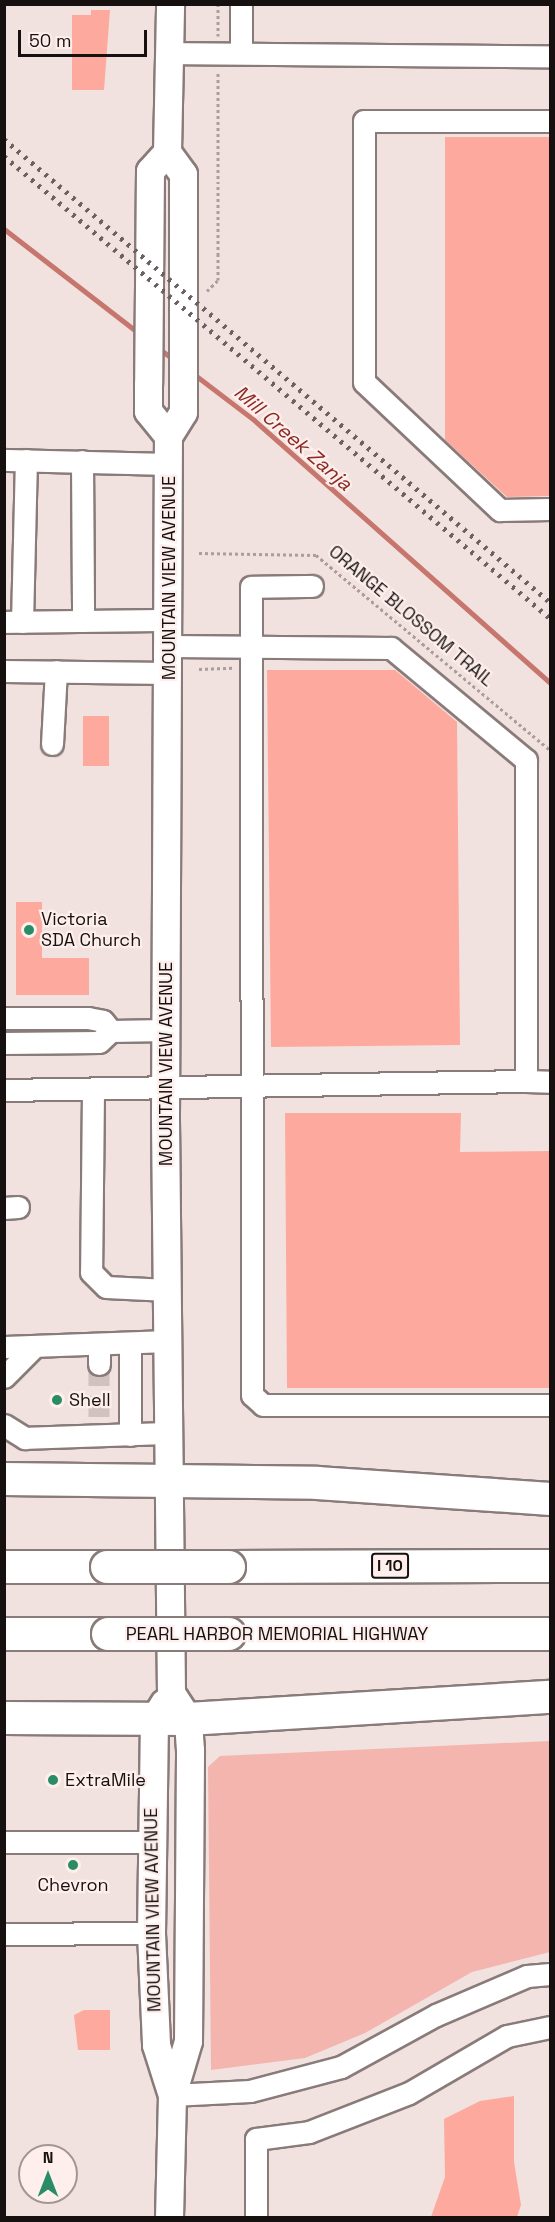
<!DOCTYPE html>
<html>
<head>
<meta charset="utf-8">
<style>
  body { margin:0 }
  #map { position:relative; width:555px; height:2222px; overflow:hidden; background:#f1e1df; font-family:"Space Grotesk",sans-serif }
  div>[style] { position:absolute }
  .green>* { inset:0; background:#f3b5ad }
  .stream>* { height:5px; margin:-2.5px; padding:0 2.5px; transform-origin:2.5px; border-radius:2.5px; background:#c6766c }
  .building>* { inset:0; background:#fea99e }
  .minor-tunnel>* { height:21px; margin-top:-10.5px; transform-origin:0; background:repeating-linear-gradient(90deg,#d0c2c0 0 21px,transparent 0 31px) }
  .path>* { height:3px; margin-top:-1.5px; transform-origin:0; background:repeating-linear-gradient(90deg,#aa9d9b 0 3px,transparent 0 6px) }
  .roads { filter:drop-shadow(2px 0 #897b79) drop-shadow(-2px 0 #897b79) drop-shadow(0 2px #897b79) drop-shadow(0 -2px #897b79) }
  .minor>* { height:21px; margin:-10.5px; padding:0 10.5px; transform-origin:10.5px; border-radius:10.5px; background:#fff }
  .major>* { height:27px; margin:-13.5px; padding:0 13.5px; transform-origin:13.5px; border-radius:13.5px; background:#fff }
  .highway>* { height:32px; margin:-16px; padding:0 16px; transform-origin:16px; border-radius:16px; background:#fff }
  .rail>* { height:4.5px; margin-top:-2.25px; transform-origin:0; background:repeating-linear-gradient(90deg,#6a6160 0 3px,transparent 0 9px) }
  .bridges { filter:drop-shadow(2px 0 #897b79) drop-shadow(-2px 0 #897b79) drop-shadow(0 2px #897b79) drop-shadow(0 -2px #897b79) }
  .highway-bridge>* { height:32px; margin:-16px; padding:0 16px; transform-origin:16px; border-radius:16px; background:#fff }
  .dots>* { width:16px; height:16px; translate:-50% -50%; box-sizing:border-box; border:3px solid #feefec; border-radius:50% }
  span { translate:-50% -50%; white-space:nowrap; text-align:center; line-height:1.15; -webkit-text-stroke:4.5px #feefec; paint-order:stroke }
  .shield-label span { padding:2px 4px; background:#feefec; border:2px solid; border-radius:4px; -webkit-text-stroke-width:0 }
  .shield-label { font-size:16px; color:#161110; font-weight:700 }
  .street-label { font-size:18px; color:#161110 }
  .poi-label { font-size:18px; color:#161110 }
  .left { translate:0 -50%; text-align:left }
  .water-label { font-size:20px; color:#8a2a23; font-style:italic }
  .frame { position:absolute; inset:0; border:6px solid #161110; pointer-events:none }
  .north { position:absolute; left:18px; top:2144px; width:60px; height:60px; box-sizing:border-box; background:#feefec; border:2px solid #a19694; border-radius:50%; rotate:0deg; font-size:16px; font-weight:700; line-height:24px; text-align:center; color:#161110 }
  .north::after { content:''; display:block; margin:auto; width:21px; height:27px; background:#288c66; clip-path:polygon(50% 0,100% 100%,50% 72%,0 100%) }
  .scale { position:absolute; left:18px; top:30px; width:129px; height:27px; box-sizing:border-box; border:3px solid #161110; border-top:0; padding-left:8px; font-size:18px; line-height:21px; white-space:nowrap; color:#161110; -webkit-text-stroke:4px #feefec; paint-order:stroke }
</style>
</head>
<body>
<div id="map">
  <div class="green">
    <i style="clip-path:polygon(550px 1741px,550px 1952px,472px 1972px,365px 2033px,305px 2058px,211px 2070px,208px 1767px,220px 1756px)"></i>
  </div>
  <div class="stream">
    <i style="left:4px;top:229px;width:172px;rotate:37.7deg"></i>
    <i style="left:157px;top:347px;width:21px;rotate:37deg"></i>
    <i style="left:191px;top:372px;width:79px;rotate:37.3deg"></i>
    <i style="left:254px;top:420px;width:396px;rotate:41.6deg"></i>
  </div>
  <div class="building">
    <i style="clip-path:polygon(91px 10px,110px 10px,104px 90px,72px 90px,72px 15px,91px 15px)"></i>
    <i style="clip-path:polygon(445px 137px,550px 137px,550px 496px,507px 497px,445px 440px)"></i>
    <i style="clip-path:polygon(267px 670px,395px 670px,457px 722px,460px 1045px,271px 1047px)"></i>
    <i style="clip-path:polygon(83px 716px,109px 716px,109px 766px,83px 766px)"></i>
    <i style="clip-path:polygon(16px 902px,42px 902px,42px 958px,89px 958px,89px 995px,16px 995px)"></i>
    <i style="clip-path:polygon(285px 1113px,461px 1113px,460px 1152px,550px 1151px,550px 1388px,287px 1388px)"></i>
    <i style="clip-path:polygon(84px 2010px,110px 2010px,110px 2050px,78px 2050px,74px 2015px)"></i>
    <i style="clip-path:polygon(514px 2096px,514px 2162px,521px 2205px,517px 2217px,431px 2217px,445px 2177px,444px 2119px,480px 2101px)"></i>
  </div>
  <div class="minor-tunnel">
    <i style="left:99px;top:1364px;width:62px;rotate:90deg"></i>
  </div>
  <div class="path">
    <i style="left:218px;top:4px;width:32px;rotate:90deg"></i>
    <i style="left:207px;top:291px;width:16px;rotate:-45deg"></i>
    <i style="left:218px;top:280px;width:207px;rotate:-90deg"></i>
    <i style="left:199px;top:553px;width:117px;rotate:1deg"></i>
    <i style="left:316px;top:555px;width:305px;rotate:39.8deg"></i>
    <i style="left:199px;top:669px;width:34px;rotate:-2deg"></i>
  </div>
  <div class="roads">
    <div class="minor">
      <i style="left:170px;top:53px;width:380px;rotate:0.5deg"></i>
      <i style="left:241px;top:53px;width:49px;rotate:-90deg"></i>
      <i style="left:550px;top:121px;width:186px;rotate:180deg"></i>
      <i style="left:364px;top:121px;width:261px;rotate:90deg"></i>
      <i style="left:364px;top:382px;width:187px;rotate:43.3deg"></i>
      <i style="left:500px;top:510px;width:50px;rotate:-1.1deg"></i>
      <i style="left:4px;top:460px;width:164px;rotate:1.4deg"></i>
      <i style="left:82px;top:461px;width:160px;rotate:89.6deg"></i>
      <i style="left:312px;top:586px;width:61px;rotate:179.1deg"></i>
      <i style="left:251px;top:587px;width:808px;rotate:89.93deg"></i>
      <i style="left:252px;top:1395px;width:15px;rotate:42deg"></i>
      <i style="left:263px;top:1405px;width:287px"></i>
      <i style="left:4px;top:622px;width:166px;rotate:-0.7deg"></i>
      <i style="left:22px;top:622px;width:162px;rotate:-88.6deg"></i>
      <i style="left:170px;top:646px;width:221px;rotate:0.5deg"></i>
      <i style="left:391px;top:648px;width:175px;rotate:39.7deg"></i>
      <i style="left:526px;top:760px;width:321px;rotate:90deg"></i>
      <i style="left:526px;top:1081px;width:24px;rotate:2deg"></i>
      <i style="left:4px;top:671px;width:165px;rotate:0.7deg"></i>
      <i style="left:52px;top:744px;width:73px;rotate:-86.9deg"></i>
      <i style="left:4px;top:1018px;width:84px"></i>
      <i style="left:88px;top:1018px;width:15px;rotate:11deg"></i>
      <i style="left:103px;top:1021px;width:13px;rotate:51deg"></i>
      <i style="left:111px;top:1031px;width:54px;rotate:-1.1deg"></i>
      <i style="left:4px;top:1043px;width:95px;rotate:-0.6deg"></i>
      <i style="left:99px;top:1042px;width:16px;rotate:-43deg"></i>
      <i style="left:4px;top:1090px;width:522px;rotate:-0.99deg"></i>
      <i style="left:93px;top:1091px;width:181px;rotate:90.6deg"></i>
      <i style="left:91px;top:1272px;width:21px;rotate:45deg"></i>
      <i style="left:106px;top:1287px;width:62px;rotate:2.8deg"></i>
      <i style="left:4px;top:1208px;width:14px;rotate:-4deg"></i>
      <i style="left:99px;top:1344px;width:20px;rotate:90deg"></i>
      <i style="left:4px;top:1347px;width:164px;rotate:-2.1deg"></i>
      <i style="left:4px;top:1377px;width:44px;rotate:-45deg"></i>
      <i style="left:4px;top:1425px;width:25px;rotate:32deg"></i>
      <i style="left:25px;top:1438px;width:144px;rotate:-2deg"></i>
      <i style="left:130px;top:1435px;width:92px;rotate:-90deg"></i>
      <i style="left:4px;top:1842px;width:148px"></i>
      <i style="left:4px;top:1934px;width:147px;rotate:-0.4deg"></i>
      <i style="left:172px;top:2095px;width:78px;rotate:-2.9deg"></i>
      <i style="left:250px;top:2091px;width:94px;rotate:-14.8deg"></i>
      <i style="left:341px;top:2067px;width:108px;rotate:-28.7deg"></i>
      <i style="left:436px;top:2015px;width:99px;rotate:-23.2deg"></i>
      <i style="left:527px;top:1976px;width:23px;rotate:-5deg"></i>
      <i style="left:256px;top:2218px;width:79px;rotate:-90deg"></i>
      <i style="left:256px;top:2139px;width:53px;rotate:-7.5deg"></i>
      <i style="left:309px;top:2132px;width:107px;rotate:-21.3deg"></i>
      <i style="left:409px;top:2093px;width:113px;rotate:-30.2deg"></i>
      <i style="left:507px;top:2036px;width:44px;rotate:-11.8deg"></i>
    </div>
    <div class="major">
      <i style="left:167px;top:152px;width:25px;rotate:132deg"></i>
      <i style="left:150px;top:171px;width:213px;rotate:90.5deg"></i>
      <i style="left:148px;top:384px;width:27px;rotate:90deg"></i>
      <i style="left:148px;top:411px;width:32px;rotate:51deg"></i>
      <i style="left:164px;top:1703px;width:19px;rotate:122deg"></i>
      <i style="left:154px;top:1719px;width:214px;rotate:90.8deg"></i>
      <i style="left:151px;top:1933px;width:112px;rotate:87.4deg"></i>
      <i style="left:156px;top:2045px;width:52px;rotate:72.3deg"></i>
      <i style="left:169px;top:2218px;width:123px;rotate:-88.6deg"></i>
      <i style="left:172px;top:2095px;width:56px;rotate:-73.5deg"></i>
      <i style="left:188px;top:2041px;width:291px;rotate:-89.6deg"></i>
      <i style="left:190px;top:1750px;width:31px;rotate:-94deg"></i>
      <i style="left:188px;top:1719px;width:31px;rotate:-123deg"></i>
      <i style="left:171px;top:1693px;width:575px;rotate:-90.6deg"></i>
      <i style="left:165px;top:1118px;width:682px;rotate:-89.75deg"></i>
      <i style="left:168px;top:436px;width:28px;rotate:-58deg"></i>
      <i style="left:183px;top:412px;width:238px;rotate:-90deg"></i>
      <i style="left:183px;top:174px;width:27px;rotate:-126deg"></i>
      <i style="left:167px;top:152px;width:148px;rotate:-88.8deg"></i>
    </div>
    <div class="highway">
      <i style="left:4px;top:1479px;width:313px;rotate:0.7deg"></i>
      <i style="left:317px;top:1483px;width:234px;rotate:3.9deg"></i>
      <i style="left:4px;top:1567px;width:103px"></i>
      <i style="left:229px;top:1567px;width:321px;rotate:-0.2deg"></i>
      <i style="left:4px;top:1634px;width:104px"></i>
      <i style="left:229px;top:1634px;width:321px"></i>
      <i style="left:4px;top:1718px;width:184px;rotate:0.3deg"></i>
      <i style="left:188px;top:1719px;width:363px;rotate:-3.5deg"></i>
    </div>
  </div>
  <div class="rail">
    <i style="left:4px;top:139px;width:716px;rotate:40.3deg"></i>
    <i style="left:4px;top:156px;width:715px;rotate:40.24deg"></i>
  </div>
  <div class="bridges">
    <div class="highway-bridge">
      <i style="left:107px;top:1567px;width:122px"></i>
      <i style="left:108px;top:1634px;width:121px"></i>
    </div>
  </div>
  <div class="dots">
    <i style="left:29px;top:930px;background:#288c66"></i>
    <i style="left:57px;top:1400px;background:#288c66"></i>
    <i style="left:53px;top:1780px;background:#288c66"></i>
    <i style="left:73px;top:1865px;background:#288c66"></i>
  </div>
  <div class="shield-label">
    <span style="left:390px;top:1566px">I 10</span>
  </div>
  <div class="street-label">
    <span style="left:169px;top:578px;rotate:-90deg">MOUNTAIN VIEW AVENUE</span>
    <span style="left:411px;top:616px;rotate:40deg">ORANGE BLOSSOM TRAIL</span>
    <span style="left:166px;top:1064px;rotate:-90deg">MOUNTAIN VIEW AVENUE</span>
    <span style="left:277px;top:1634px">PEARL HARBOR MEMORIAL HIGHWAY</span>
    <span style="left:153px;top:1910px;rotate:-91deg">MOUNTAIN VIEW AVENUE</span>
  </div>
  <div class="poi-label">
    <span class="left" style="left:41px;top:930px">Victoria<br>SDA Church</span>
    <span class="left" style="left:69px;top:1400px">Shell</span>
    <span class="left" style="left:65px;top:1780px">ExtraMile</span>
    <span style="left:73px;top:1885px">Chevron</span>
  </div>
  <div class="water-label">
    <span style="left:293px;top:438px;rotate:41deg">Mill Creek Zanja</span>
  </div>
  <div class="frame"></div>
  <div class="north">N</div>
  <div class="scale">50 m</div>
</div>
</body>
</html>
